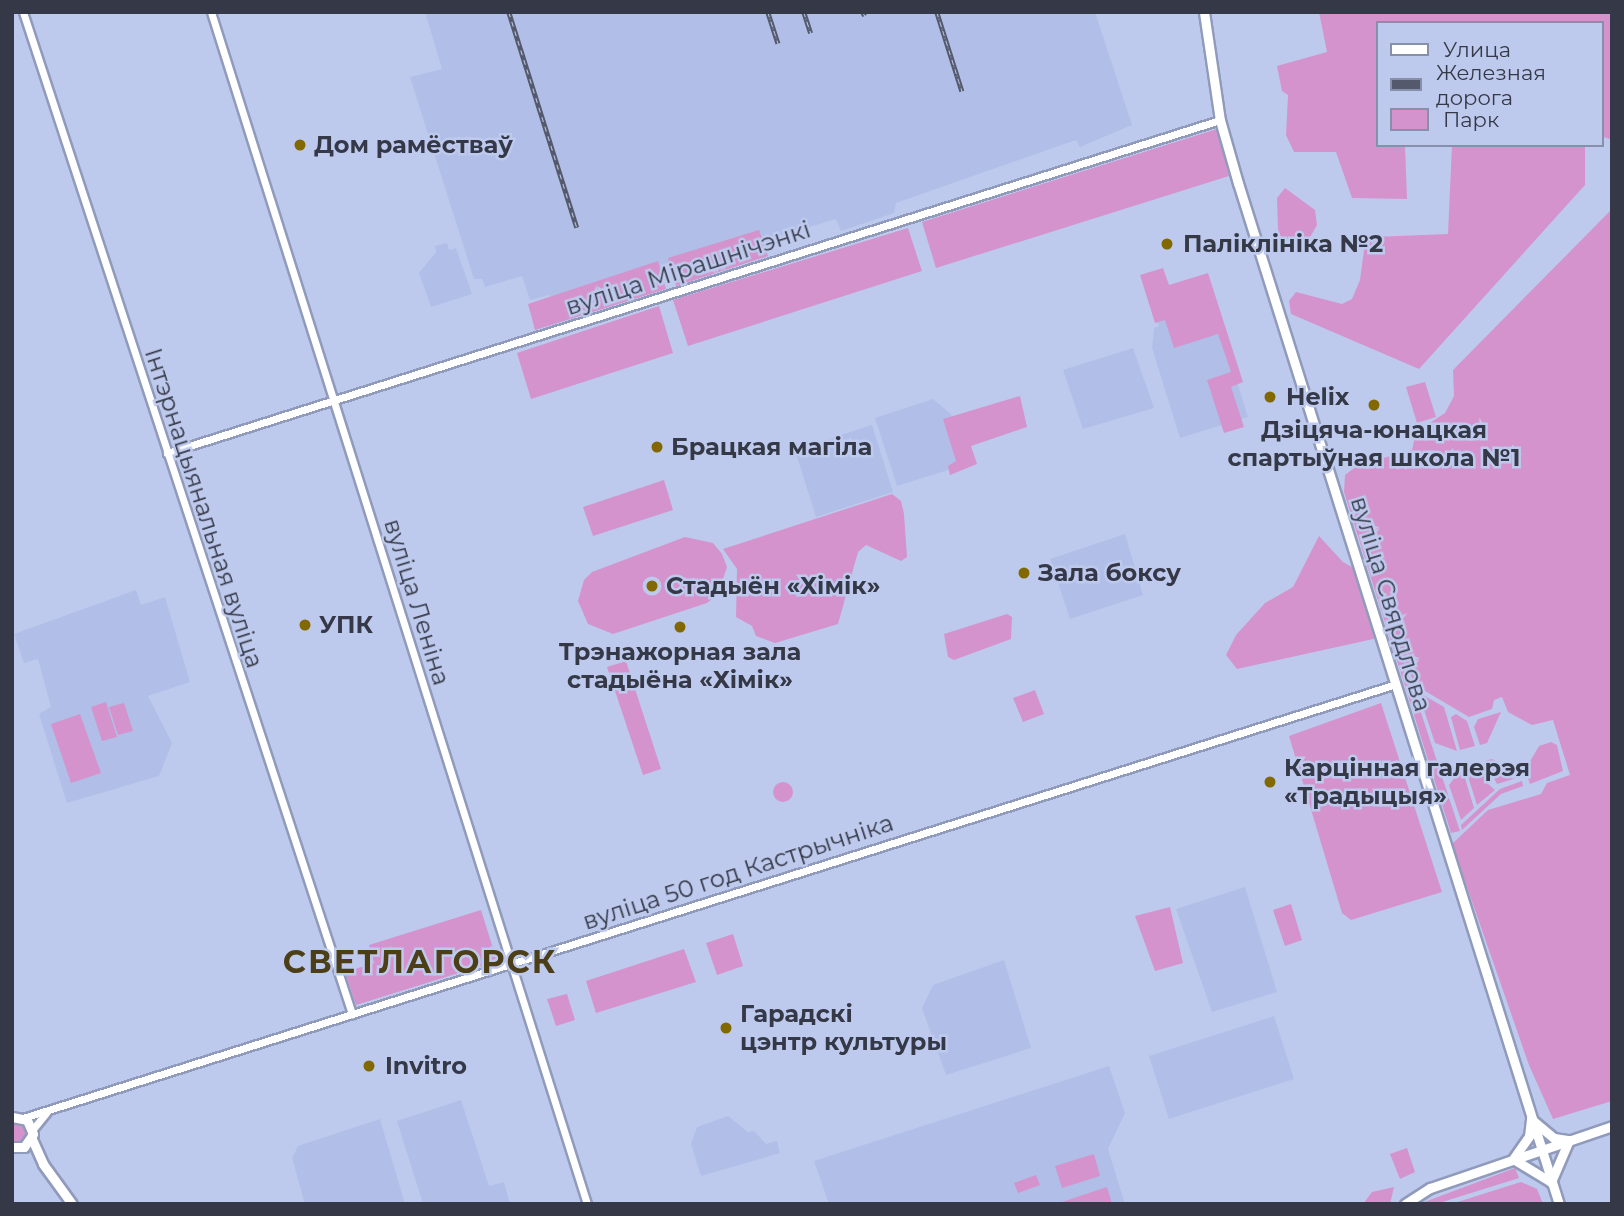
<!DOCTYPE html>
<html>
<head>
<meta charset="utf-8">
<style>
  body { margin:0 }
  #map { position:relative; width:1624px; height:1216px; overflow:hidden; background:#becaed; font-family:Montserrat,sans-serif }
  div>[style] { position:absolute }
  .built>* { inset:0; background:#b1bee8 }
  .green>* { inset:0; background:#d493cc }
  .round { border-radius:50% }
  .roads { filter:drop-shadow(2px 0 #909bbc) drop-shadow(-2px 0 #909bbc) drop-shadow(0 2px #909bbc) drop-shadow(0 -2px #909bbc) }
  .minor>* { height:7px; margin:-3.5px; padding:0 3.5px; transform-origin:3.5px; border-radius:3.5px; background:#fff }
  .major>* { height:9px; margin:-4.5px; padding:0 4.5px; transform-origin:4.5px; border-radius:4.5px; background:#fff }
  .rail>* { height:4.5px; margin-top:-2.25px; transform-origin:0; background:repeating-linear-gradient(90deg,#becaed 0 5px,#545a6c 0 10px); box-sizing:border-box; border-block:2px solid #545a6c }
  .dots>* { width:19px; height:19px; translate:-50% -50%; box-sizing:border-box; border:4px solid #becaed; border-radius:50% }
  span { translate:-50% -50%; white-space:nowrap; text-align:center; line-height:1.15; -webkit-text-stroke:5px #becaed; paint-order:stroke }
  .poi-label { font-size:24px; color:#353947; font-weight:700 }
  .left { translate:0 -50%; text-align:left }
  .street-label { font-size:24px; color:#353947 }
  .district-label { font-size:32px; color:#4c3e16; font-weight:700; letter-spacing:2px }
  .frame { position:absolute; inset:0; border:14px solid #353947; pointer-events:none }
  .legend { position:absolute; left:1376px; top:21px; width:228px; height:126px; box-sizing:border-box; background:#becaed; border:2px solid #8790ab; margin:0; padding:9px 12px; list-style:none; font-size:21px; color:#353947 }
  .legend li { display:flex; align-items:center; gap:14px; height:35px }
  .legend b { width:35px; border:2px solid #8790ab }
</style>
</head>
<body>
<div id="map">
  <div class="built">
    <i style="clip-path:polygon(425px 12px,1095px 12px,1132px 125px,1080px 147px,1076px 140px,896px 203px,894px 213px,841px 231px,836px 219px,554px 305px,550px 295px,530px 300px,522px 276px,485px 287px,482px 279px,474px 279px,410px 77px,442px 69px)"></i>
    <i style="clip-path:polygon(447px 243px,449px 250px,456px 248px,472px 294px,431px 307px,419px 273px,436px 252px,435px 246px)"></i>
    <i style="clip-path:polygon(1214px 309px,1248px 417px,1180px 438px,1152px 348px,1154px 328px,1159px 326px,1156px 316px)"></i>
    <i style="clip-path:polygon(1133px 348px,1154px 408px,1083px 429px,1063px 370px)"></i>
    <i style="clip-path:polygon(933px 399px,951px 414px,967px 464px,897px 486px,875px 418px)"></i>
    <i style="clip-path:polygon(872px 425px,893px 492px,816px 517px,795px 450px)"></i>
    <i style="clip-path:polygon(1125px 534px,1143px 595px,1070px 619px,1050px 559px)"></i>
    <i style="clip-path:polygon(136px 590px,141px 605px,165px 597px,190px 682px,148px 696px,172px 743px,159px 776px,67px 803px,39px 714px,51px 707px,38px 659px,24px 663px,14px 634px)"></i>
    <i style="clip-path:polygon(1245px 887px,1277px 992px,1212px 1012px,1176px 909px)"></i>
    <i style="clip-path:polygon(1004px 960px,1031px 1048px,946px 1075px,922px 1008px,933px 985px)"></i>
    <i style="clip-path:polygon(1274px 1016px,1294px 1079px,1169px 1119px,1149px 1056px)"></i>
    <i style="clip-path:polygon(1109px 1066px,1125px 1113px,1108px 1149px,1125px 1204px,829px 1204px,814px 1161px)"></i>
    <i style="clip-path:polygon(461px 1100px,489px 1186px,504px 1182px,510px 1204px,423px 1204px,397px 1121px)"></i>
    <i style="clip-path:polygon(728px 1116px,748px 1132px,754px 1131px,766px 1144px,777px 1141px,780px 1153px,701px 1176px,691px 1144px,697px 1127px)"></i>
    <i style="clip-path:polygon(380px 1119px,405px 1204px,305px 1204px,292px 1158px,298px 1146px)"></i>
  </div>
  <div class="green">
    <i style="clip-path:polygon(1319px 12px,1612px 12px,1612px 140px,1601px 136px,1601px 23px,1377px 23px,1377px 145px,1405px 145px,1407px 199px,1352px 198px,1336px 152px,1294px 152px,1286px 135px,1288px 95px,1282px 91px,1277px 66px,1327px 52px)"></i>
    <i style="clip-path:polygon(1217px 129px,1229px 176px,936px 268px,922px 222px)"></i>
    <i style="clip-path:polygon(1452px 145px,1585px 145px,1585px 185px,1419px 369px,1291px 314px,1289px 301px,1296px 292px,1342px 304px,1352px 299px,1360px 280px,1365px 243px,1373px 237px,1448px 234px)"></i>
    <i style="clip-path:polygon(1285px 188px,1315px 210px,1317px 225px,1305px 246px,1280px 236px,1278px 229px,1277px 198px)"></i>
    <i style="clip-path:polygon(1612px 209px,1612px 1101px,1553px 1119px,1529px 1065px,1452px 844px,1488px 810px,1541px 794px,1547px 783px,1570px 775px,1553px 720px,1532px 725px,1508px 712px,1502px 697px,1494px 700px,1492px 709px,1469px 717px,1415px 685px,1401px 652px,1460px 831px,1451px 833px,1344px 492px,1345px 475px,1358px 465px,1412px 450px,1416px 432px,1445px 413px,1454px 396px,1453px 370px)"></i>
    <i style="clip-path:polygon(908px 228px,922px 271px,688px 346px,673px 300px)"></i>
    <i style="clip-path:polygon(759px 230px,768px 256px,676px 286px,668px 258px)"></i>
    <i style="clip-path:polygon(658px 261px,666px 289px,535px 330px,528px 304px)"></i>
    <i style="clip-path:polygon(1163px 268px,1169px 285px,1208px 273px,1243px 382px,1231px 387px,1244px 427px,1224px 433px,1207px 380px,1231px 372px,1218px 334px,1174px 348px,1165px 320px,1155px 323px,1140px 275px)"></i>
    <i style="clip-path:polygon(659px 306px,673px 353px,531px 399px,517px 353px)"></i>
    <i style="clip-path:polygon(1425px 382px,1436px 417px,1417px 423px,1406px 387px)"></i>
    <i style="clip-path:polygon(1020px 396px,1027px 427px,971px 446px,977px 464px,950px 475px,948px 466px,956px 461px,943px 419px)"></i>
    <i style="clip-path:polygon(664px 480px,673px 510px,593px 536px,583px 507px)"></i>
    <i style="clip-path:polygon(892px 494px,901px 501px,904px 514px,907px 557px,901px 561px,866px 545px,858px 552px,838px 624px,775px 643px,756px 636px,752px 626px,736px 617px,737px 569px,723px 549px)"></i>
    <i style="clip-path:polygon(1319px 536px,1343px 562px,1359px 571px,1378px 638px,1237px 669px,1226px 655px,1236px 635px,1265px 603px,1293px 587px)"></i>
    <i style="clip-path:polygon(685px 537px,713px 543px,722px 554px,727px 567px,718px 594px,707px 603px,613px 634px,588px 624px,578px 601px,584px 580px,592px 572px)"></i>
    <i style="clip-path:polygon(1007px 614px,1012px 617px,1011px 639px,954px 660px,948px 657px,944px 634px)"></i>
    <i style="clip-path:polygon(626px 661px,661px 769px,643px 775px,607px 667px)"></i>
    <i style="clip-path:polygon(1035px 690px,1044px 714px,1023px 722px,1013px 698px)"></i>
    <i style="clip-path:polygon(1418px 692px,1444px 707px,1457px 751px,1435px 743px)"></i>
    <i style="clip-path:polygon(106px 702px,117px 737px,102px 741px,91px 707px)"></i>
    <i style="clip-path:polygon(124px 703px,133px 731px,118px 735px,109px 707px)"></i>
    <i style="clip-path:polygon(1381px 703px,1442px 892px,1351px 920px,1342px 913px,1289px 736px)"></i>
    <i style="clip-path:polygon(1501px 712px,1487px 743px,1480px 745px,1474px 727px,1478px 719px)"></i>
    <i style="clip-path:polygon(80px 714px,101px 773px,71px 783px,51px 724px)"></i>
    <i style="clip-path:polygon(1456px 714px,1467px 721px,1475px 746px,1460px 750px,1451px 717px)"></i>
    <i style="clip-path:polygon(1551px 742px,1557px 745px,1563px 771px,1530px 784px,1525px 770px,1539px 746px)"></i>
    <i style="clip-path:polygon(1492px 759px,1520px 775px,1520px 777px,1497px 784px,1485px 761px)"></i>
    <i style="clip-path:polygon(1480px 763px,1487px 783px,1495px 790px,1477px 805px,1465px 767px)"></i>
    <i style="clip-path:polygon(1462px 768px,1474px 808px,1461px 820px,1449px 785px)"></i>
    <i style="clip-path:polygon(1522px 781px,1523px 786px,1501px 794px,1462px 830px,1461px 825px,1500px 789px)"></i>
    <i class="round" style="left:773px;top:782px;width:20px;height:20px"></i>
    <i style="clip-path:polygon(1291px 904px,1302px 940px,1285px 946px,1273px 910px)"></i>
    <i style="clip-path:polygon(1170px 907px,1183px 963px,1155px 971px,1135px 916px)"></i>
    <i style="clip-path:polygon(481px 910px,497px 961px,356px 1005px,345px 972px,374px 963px,369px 945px)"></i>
    <i style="clip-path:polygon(733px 934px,743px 966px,717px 975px,706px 943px)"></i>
    <i style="clip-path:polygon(684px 949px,696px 982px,596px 1013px,586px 981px)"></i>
    <i style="clip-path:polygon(567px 994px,575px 1020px,556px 1026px,547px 999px)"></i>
    <i style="clip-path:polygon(12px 1121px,23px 1121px,30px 1133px,25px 1142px,12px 1144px)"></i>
    <i style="clip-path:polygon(1407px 1148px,1415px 1172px,1400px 1179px,1390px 1154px)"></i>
    <i style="clip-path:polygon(1094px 1154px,1100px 1176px,1062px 1188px,1055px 1166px)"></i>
    <i style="clip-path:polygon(1515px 1168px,1519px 1178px,1436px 1204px,1419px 1204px)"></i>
    <i style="clip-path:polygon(1036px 1175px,1040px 1185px,1018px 1193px,1014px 1183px)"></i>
    <i style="clip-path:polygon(1521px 1182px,1537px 1189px,1543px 1204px,1451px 1204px)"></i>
    <i style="clip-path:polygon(1107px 1187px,1112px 1204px,1059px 1204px,1059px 1203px)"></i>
    <i style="clip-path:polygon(1394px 1187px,1390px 1204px,1363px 1204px,1372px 1192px)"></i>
  </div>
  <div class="roads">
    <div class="minor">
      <i style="left:23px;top:12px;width:1055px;rotate:71.82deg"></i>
      <i style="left:211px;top:12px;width:1250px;rotate:72.49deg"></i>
      <i style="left:167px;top:453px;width:1104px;rotate:-17.55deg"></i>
      <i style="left:23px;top:1118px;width:1440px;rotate:-17.54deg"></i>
      <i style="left:33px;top:1129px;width:21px;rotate:-51deg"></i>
    </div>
    <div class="major">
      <i style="left:1204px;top:12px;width:109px;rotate:81.6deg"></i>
      <i style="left:1220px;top:120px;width:66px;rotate:74.1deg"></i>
      <i style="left:1238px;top:183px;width:1070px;rotate:72.55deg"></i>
      <i style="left:12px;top:1117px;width:15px;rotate:11deg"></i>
      <i style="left:27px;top:1120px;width:15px;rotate:67deg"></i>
      <i style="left:33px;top:1134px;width:16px;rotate:125deg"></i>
      <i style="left:24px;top:1147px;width:12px;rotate:180deg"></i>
      <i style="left:1531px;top:1119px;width:30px;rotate:40deg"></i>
      <i style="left:1554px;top:1138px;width:15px;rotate:8deg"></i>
      <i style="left:1569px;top:1140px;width:46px;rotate:113.2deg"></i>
      <i style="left:1551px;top:1182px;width:44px;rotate:-148.8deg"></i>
      <i style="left:1513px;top:1159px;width:28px;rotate:-55deg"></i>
      <i style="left:1529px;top:1136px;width:17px;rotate:-83deg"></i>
      <i style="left:32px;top:1139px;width:27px;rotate:66deg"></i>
      <i style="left:43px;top:1164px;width:49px;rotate:54.1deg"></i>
      <i style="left:1405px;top:1204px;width:30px;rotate:-33deg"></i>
      <i style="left:1430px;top:1188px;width:192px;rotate:-18.8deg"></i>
    </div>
  </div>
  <div class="rail">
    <i style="left:509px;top:12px;width:226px;rotate:72.5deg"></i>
    <i style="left:768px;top:12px;width:33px;rotate:72deg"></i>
    <i style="left:804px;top:12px;width:22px;rotate:72deg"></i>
    <i style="left:863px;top:12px;width:4px;rotate:63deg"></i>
    <i style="left:937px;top:12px;width:83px;rotate:72.4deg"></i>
  </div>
  <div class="dots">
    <i style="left:300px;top:145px;background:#826800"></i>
    <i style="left:1167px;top:244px;background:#826800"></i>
    <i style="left:1270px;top:397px;background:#826800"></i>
    <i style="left:1374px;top:405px;background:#826800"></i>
    <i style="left:657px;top:447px;background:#826800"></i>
    <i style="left:1024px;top:573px;background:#826800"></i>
    <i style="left:652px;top:586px;background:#826800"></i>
    <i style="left:305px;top:625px;background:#826800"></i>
    <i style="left:680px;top:627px;background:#826800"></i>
    <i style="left:1270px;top:782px;background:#826800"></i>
    <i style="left:726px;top:1028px;background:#826800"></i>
    <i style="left:369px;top:1066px;background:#826800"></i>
  </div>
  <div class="poi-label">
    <span class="left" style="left:314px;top:145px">Дом рамёстваў</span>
    <span class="left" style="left:1183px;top:244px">Паліклініка №2</span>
    <span class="left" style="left:1286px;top:397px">Helix</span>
    <span style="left:1374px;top:444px">Дзіцяча-юнацкая<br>спартыўная школа №1</span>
    <span class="left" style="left:671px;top:447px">Брацкая магіла</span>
    <span class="left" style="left:1038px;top:573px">Зала боксу</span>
    <span class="left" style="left:666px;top:586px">Стадыён «Хімік»</span>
    <span class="left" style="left:319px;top:625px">УПК</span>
    <span style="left:680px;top:666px">Трэнажорная зала<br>стадыёна «Хімік»</span>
    <span class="left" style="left:1284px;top:782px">Карцінная галерэя<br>«Традыцыя»</span>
    <span class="left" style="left:740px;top:1028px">Гарадскі<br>цэнтр культуры</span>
    <span class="left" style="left:385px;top:1066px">Invitro</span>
  </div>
  <div class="street-label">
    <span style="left:688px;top:268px;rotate:-18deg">вуліца Мірашнічэнкі</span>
    <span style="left:204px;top:508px;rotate:72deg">Інтэрнацыянальная вуліца</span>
    <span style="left:417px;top:602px;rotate:73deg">вуліца Леніна</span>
    <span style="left:1391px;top:604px;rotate:73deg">вуліца Свярдлова</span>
    <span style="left:738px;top:872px;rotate:-18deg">вуліца 50 год Кастрычніка</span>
  </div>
  <div class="district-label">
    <span style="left:420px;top:962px">СВЕТЛАГОРСК</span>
  </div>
  <div class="frame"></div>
  <ul class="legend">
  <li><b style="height:9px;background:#fff"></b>Улица</li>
  <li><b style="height:9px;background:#545a6c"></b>Железная дорога</li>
  <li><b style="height:19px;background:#d493cc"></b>Парк</li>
  </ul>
</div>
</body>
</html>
